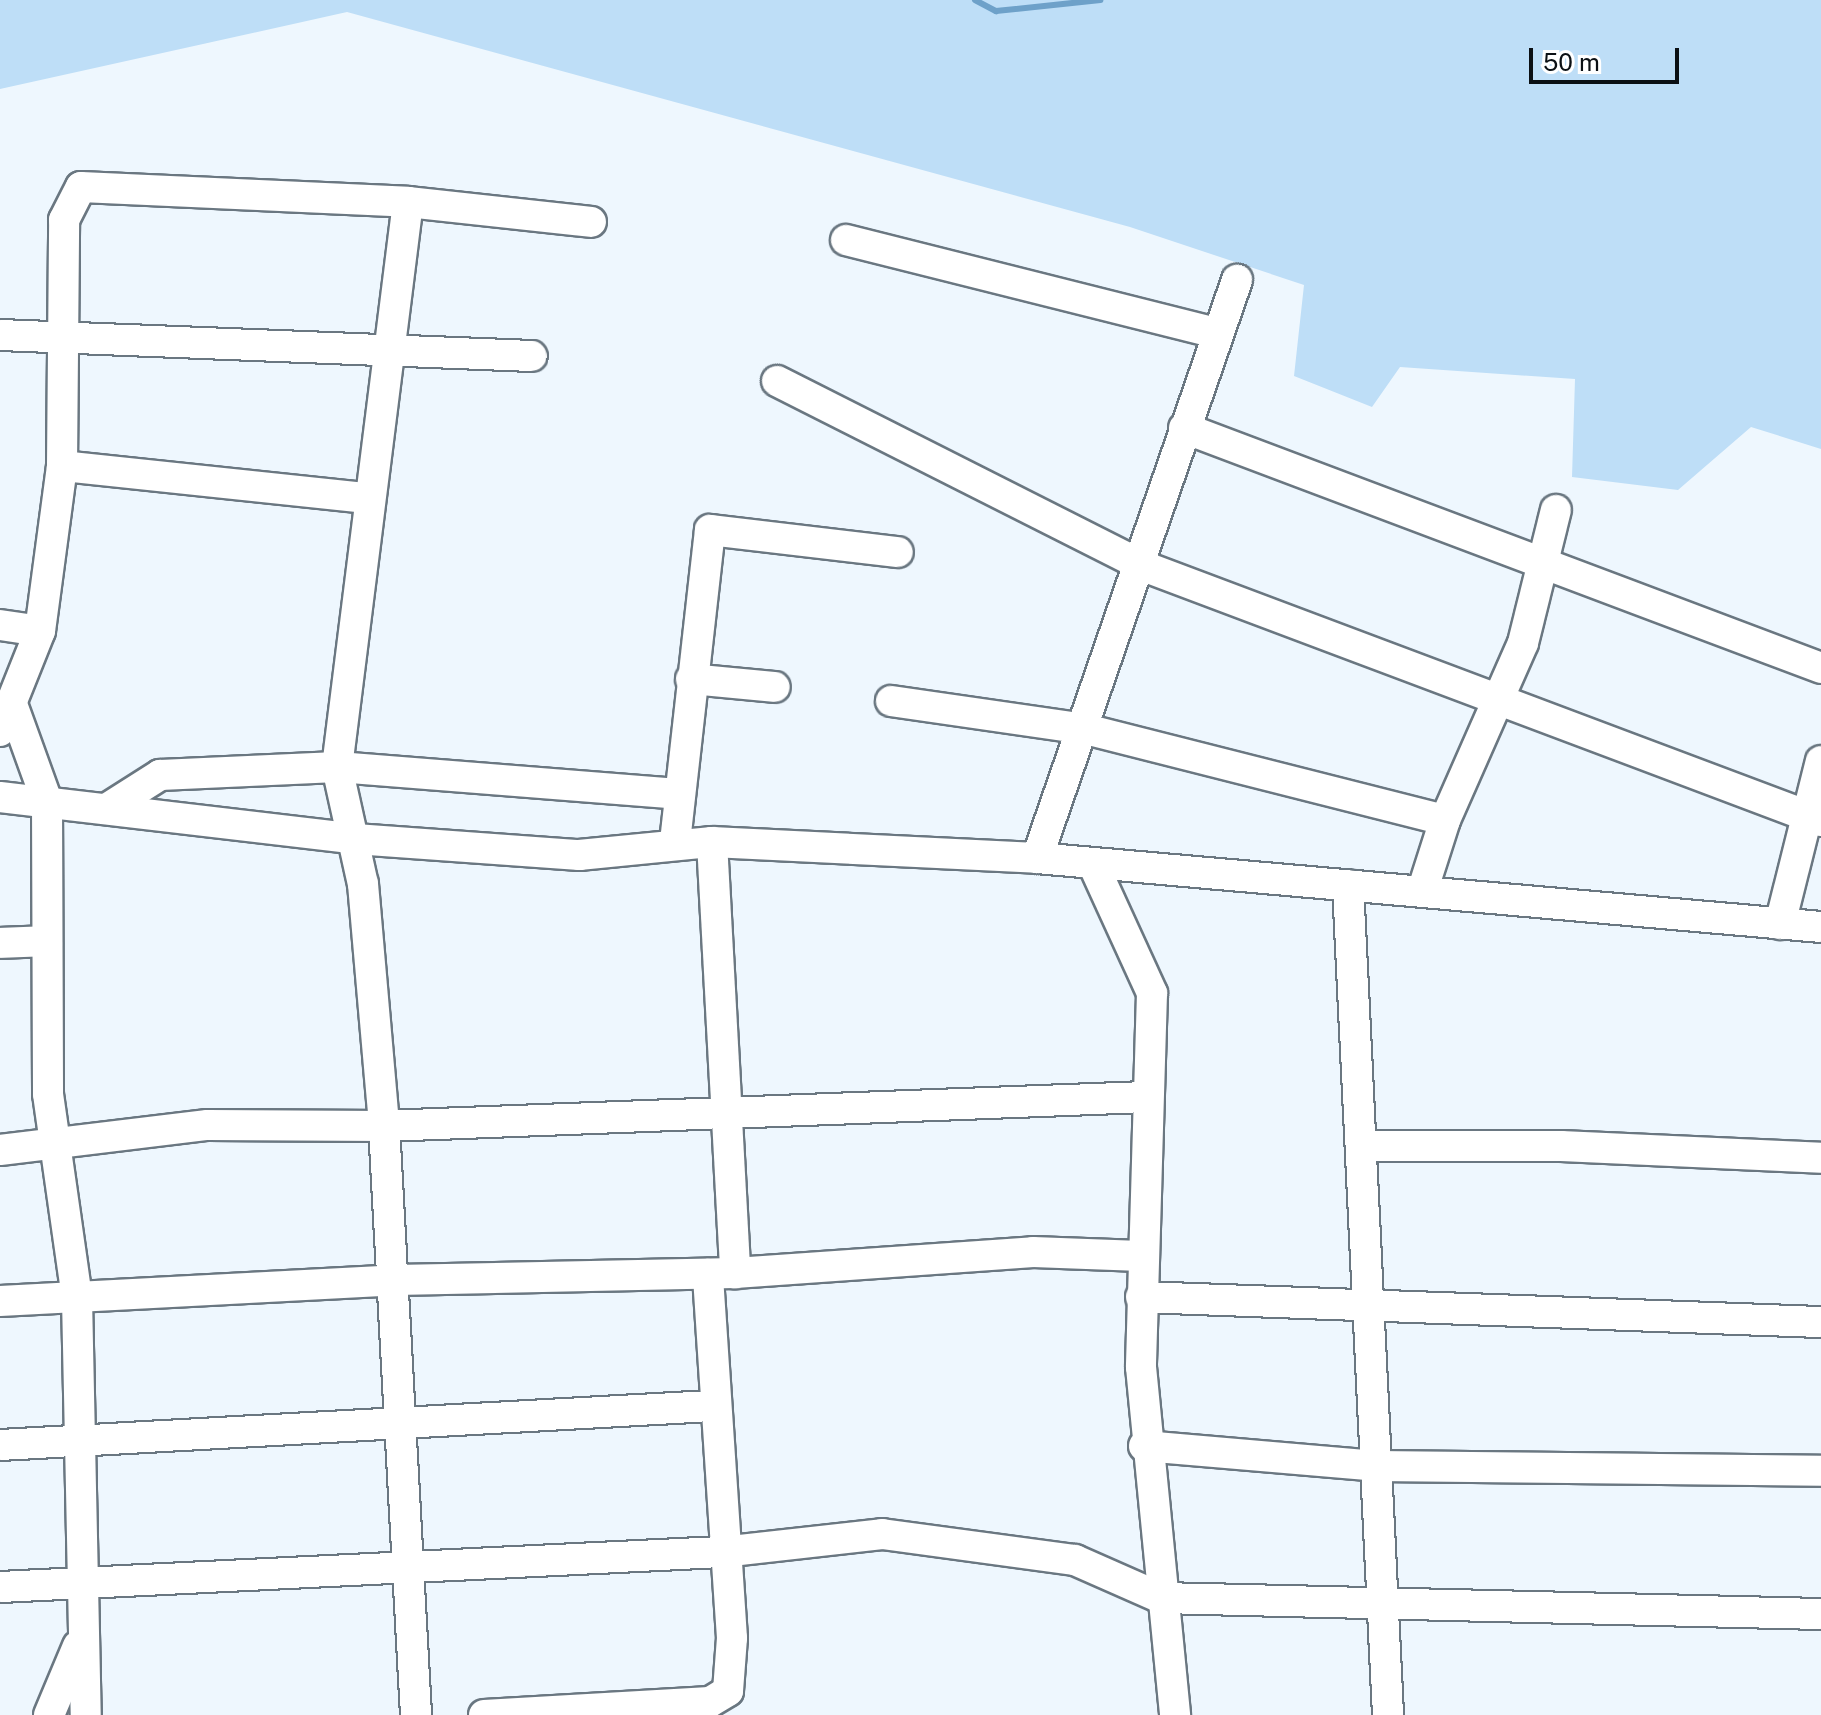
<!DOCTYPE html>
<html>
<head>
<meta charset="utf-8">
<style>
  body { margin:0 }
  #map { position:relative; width:1821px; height:1715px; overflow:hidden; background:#eef7fe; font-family:"Public Sans",sans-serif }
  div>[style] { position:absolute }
  .green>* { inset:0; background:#bedef7 }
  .stream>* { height:6px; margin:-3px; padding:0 3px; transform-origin:3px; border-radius:3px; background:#6ea1c9 }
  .roads { filter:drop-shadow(2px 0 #6a7781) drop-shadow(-2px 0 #6a7781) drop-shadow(0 2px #6a7781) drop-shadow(0 -2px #6a7781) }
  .minor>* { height:30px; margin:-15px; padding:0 15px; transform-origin:15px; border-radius:15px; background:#fff }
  span { translate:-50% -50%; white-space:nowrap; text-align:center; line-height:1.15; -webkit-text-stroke:6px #fff; paint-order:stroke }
  .scale { position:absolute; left:1529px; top:48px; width:150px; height:36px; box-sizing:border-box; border:4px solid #0b1014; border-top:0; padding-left:10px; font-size:24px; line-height:28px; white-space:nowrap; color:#0b1014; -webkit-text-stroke:6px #fff; paint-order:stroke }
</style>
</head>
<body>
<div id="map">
  <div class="green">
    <i style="clip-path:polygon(0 0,1821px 0,1821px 449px,1751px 427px,1678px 490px,1572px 477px,1575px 379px,1400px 367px,1372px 407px,1294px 376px,1304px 285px,1130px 227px,347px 12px,0 89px)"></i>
  </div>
  <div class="stream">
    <i style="left:975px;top:0;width:24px;rotate:28deg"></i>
    <i style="left:996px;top:11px;width:105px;rotate:-6deg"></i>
  </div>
  <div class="roads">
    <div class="minor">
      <i style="left:408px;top:202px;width:569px;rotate:97.16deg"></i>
      <i style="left:337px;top:767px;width:120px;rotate:77.5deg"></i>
      <i style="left:363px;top:884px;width:243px;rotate:85deg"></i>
      <i style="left:384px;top:1126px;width:590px;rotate:86.89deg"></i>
      <i style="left:846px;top:240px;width:382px;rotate:14.1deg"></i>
      <i style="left:0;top:335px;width:532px;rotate:2.26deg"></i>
      <i style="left:777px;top:381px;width:410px;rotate:26.8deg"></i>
      <i style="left:1143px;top:566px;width:724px;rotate:20.61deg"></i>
      <i style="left:1184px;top:428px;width:681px;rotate:20.64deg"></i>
      <i style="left:62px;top:466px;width:306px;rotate:6deg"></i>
      <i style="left:0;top:625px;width:40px;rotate:8.5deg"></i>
      <i style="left:691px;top:679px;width:84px;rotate:5.4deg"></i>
      <i style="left:891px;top:701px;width:196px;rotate:8.2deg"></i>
      <i style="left:1085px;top:729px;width:371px;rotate:14.2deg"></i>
      <i style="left:12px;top:704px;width:103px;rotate:70.2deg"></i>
      <i style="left:47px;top:801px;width:293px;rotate:89.8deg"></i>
      <i style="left:48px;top:1094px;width:206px;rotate:81.9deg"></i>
      <i style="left:77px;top:1298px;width:417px;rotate:88.8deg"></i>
      <i style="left:0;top:731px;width:108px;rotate:-68.2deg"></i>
      <i style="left:40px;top:631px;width:166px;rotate:-82.4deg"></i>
      <i style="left:62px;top:466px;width:246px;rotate:-89.5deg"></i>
      <i style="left:64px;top:220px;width:37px;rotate:-63deg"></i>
      <i style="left:81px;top:187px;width:327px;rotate:2.6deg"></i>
      <i style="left:408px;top:202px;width:184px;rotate:6.2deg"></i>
      <i style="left:0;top:797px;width:357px;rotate:6.7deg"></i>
      <i style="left:355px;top:839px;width:225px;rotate:4.1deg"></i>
      <i style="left:579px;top:855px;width:134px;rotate:-5.6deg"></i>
      <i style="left:712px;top:842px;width:325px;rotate:2.8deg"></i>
      <i style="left:1037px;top:858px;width:787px;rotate:5.03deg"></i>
      <i style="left:108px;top:808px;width:62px;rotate:-32.4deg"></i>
      <i style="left:160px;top:775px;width:177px;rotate:-2.6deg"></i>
      <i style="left:337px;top:767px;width:343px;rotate:4.5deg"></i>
      <i style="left:675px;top:842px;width:314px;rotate:-83.6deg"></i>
      <i style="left:710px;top:530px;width:189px;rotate:6.7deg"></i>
      <i style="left:712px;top:842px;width:432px;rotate:86.9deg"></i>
      <i style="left:1037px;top:858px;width:612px;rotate:-70.91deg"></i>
      <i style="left:1093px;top:864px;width:142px;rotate:65.4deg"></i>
      <i style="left:1152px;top:993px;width:374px;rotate:91.7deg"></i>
      <i style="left:1141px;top:1367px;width:350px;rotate:84.4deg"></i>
      <i style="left:1348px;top:885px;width:831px;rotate:87.24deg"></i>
      <i style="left:1422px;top:892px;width:76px;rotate:-72.3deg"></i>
      <i style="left:1445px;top:820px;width:193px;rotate:-66.2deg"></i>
      <i style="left:1523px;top:643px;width:137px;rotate:-76.1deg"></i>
      <i style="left:1780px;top:924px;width:168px;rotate:-75.9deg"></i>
      <i style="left:0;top:943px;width:47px;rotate:-2.4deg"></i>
      <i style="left:1365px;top:1146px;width:196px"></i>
      <i style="left:1561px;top:1146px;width:260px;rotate:2.6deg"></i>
      <i style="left:0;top:1150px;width:209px;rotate:-6.9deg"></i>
      <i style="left:208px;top:1125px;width:176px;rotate:0.3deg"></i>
      <i style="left:384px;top:1126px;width:764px;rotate:-2.18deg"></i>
      <i style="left:1141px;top:1297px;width:680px;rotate:2.11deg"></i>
      <i style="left:0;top:1301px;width:396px;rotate:-3deg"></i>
      <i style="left:395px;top:1280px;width:340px;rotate:-1.2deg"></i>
      <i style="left:735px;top:1273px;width:299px;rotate:-4deg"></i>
      <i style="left:1033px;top:1252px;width:108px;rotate:2.1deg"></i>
      <i style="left:0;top:1445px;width:713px;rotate:-3.14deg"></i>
      <i style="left:1144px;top:1446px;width:233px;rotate:4.9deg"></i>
      <i style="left:1376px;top:1466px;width:445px;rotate:0.6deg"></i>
      <i style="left:0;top:1587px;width:723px;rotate:-2.78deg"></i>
      <i style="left:722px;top:1552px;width:161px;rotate:-6.4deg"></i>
      <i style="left:882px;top:1534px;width:195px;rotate:7.7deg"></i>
      <i style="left:1075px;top:1560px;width:94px;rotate:23.8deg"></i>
      <i style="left:1161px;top:1598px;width:660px;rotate:1.39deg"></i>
      <i style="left:49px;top:1715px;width:75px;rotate:-67.2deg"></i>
      <i style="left:484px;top:1715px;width:226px;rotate:-3.3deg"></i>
      <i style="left:710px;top:1702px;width:21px;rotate:-31deg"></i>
      <i style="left:728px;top:1691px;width:53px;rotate:-85.7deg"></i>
      <i style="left:732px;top:1638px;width:365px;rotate:-93.8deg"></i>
    </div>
  </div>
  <div class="scale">50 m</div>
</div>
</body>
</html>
